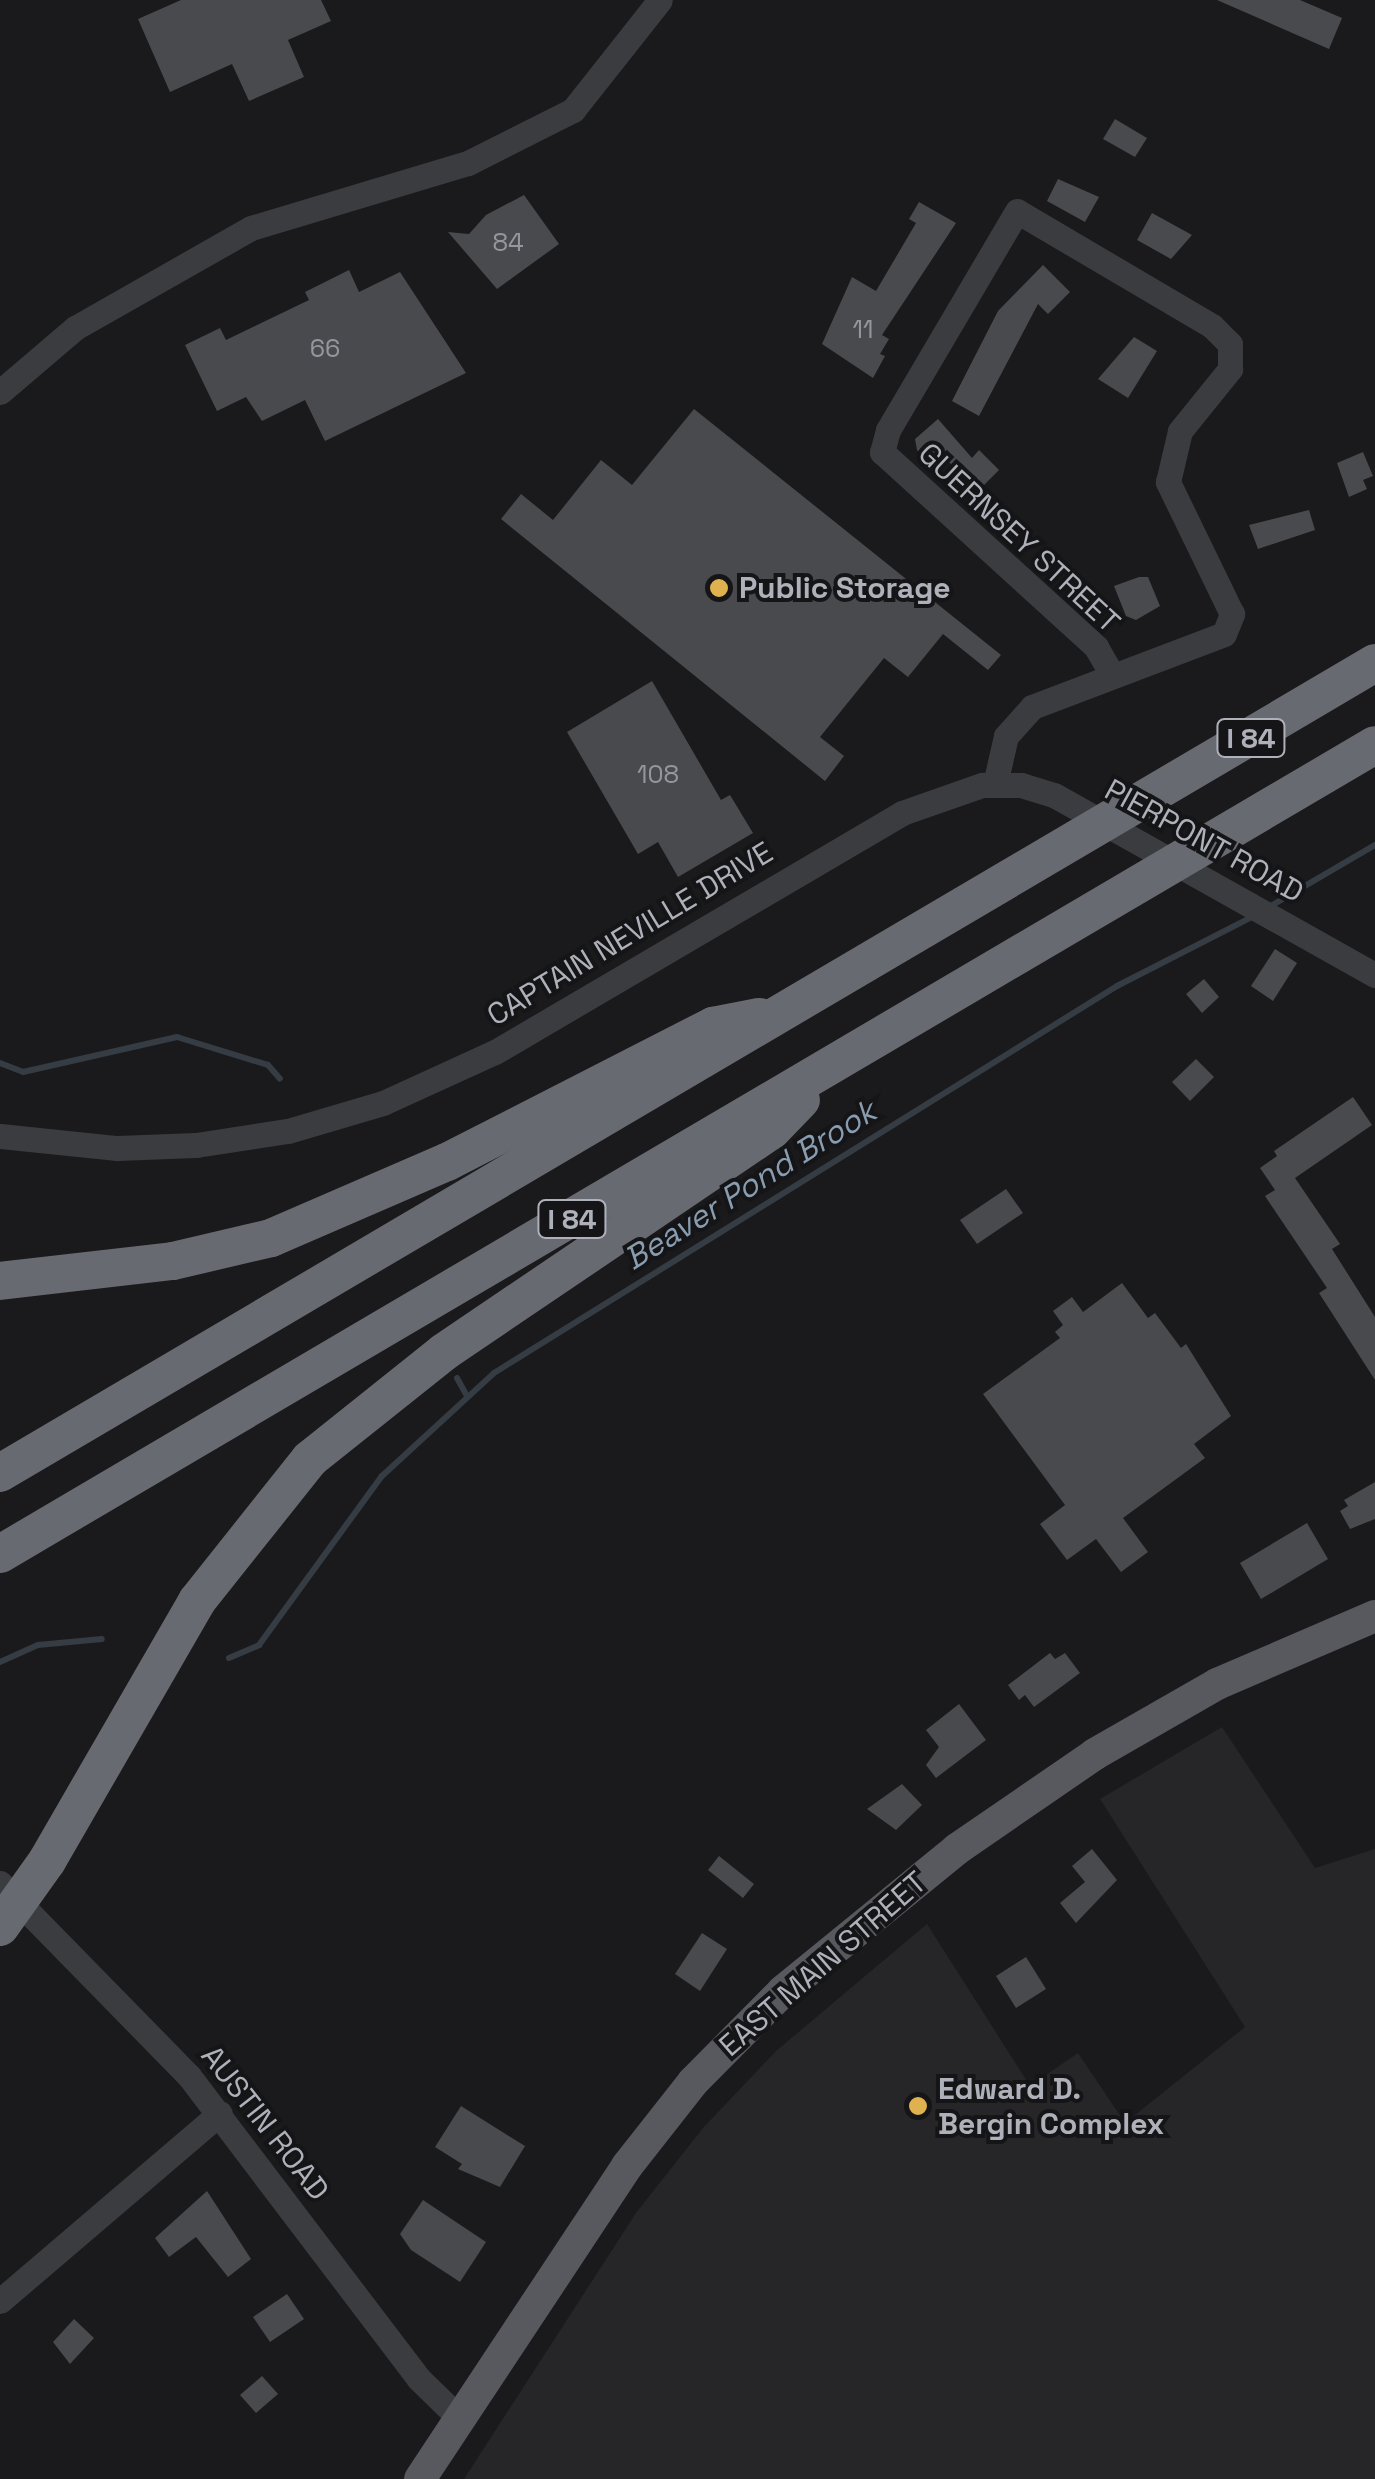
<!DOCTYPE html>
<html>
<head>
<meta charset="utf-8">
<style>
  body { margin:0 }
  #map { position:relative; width:1375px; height:2479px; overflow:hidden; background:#1a1a1c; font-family:"Space Grotesk",sans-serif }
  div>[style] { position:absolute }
  .built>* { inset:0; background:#262629 }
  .stream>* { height:6px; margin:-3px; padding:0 3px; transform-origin:3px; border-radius:3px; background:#353c44 }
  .building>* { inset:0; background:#494a4e }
  .minor>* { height:25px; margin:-12.5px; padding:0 12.5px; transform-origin:12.5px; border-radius:12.5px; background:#3b3c40 }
  .major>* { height:32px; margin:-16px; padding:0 16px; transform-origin:16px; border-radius:16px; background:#58595f }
  .highway>* { height:38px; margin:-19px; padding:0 19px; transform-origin:19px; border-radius:19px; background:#686a71 }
  .dots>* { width:28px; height:28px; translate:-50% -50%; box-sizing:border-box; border:5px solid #151517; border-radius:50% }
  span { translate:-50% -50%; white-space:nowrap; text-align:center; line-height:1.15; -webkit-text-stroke:8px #151517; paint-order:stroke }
  .number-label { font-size:25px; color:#95979f }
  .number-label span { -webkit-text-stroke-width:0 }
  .shield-label span { padding:2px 8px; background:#151517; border:2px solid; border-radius:8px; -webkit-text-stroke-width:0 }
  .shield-label { font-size:28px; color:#aeb1ba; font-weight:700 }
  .street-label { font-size:30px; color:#aeb1ba }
  .poi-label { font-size:30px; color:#aeb1ba; font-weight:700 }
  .left { translate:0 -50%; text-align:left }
  .water-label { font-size:32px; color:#899db0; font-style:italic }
</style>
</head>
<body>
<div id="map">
  <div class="built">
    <i style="clip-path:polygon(1222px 1727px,1315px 1868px,1375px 1849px,1375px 2479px,464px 2479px,636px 2213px,703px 2128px,776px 2051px,927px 1924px,1030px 2086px,1078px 2053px,1125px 2123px,1245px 2027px,1100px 1799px)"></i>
  </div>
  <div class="stream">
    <i style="left:1269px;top:907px;width:123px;rotate:-30.3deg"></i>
    <i style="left:0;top:1063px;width:25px;rotate:21deg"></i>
    <i style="left:23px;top:1072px;width:158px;rotate:-12.8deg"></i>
    <i style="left:177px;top:1037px;width:95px;rotate:17.1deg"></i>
    <i style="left:268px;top:1065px;width:18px;rotate:49deg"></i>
    <i style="left:457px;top:1378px;width:21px;rotate:61deg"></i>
    <i style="left:229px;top:1658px;width:33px;rotate:-23deg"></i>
    <i style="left:259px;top:1645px;width:209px;rotate:-54deg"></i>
    <i style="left:382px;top:1476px;width:152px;rotate:-42.6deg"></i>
    <i style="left:494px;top:1373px;width:733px;rotate:-31.85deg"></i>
    <i style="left:1117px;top:986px;width:154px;rotate:-27.1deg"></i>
    <i style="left:0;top:1662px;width:42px;rotate:-24.1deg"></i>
    <i style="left:38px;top:1645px;width:64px;rotate:-5.4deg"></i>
  </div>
  <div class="building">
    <i style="clip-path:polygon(181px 0,321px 0,331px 21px,288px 40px,304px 77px,249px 101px,232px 64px,170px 92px,138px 19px)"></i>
    <i style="clip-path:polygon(1217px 0,1300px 0,1342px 18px,1329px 49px)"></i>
    <i style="clip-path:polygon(1115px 119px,1147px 138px,1135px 157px,1103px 139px)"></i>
    <i style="clip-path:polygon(1058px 179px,1099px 197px,1085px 222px,1047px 201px)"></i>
    <i style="clip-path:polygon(524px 195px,559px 244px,497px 289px,448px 232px,469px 234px,486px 215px)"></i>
    <i style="clip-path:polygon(919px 202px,956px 223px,882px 335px,889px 339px,880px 354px,885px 356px,873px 378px,822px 344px,852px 277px,876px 291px,916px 223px,909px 219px)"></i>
    <i style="clip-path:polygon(1152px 213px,1192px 235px,1171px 259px,1137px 240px)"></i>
    <i style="clip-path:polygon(1043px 265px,1070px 292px,1048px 314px,1038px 304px,979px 416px,952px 401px,998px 311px)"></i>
    <i style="clip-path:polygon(349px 270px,359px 292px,400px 272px,466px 373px,325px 441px,305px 400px,262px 421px,246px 397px,217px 411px,185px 345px,220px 328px,226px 340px,309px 300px,305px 292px)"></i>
    <i style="clip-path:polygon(1134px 337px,1157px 351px,1128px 398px,1098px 379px)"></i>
    <i style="clip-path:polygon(694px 409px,1001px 655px,988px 670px,943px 634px,908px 677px,884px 658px,820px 737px,844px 756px,825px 781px,501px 519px,521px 494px,553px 520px,601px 460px,632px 485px)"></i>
    <i style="clip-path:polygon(938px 419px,972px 458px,979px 450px,999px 470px,978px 491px,948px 461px,936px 472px,917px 450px,915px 439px)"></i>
    <i style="clip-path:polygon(1363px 452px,1373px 476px,1363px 480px,1367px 489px,1349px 497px,1337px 463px)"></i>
    <i style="clip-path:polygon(1309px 510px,1315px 530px,1258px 549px,1249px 525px)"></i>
    <i style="clip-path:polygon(1139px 577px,1148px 577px,1160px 606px,1136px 620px,1126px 616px,1114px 586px)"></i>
    <i style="clip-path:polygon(652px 681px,721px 800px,730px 795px,753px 833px,678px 877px,658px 842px,638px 854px,567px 732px)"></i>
    <i style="clip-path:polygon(1275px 949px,1297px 963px,1273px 1001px,1251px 986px)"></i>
    <i style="clip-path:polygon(1204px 979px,1219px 997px,1202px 1013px,1186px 994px)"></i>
    <i style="clip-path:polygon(1196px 1059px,1214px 1077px,1190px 1101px,1172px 1082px)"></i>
    <i style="clip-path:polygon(1353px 1097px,1372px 1125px,1295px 1178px,1340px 1244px,1332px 1249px,1375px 1317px,1375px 1380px,1319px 1293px,1327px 1288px,1265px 1196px,1275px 1190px,1260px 1168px,1277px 1156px,1274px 1151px)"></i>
    <i style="clip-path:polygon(1006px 1189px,1023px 1213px,977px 1244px,960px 1220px)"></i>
    <i style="clip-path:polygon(1122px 1283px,1148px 1318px,1155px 1313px,1181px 1348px,1186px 1344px,1231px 1416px,1194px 1444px,1205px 1458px,1123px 1518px,1148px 1552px,1121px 1572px,1096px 1539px,1067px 1560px,1040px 1524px,1065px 1505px,983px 1394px,1060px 1338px,1055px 1332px,1063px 1325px,1053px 1311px,1072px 1297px,1083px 1312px)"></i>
    <i style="clip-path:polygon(1375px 1482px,1375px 1519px,1350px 1529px,1340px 1511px,1348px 1506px,1344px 1500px)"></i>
    <i style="clip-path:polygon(1307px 1523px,1328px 1559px,1261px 1599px,1240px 1563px)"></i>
    <i style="clip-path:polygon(1050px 1653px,1055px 1659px,1065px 1653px,1080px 1673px,1034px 1707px,1025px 1695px,1019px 1700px,1008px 1685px)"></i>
    <i style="clip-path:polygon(959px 1704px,986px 1740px,936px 1778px,926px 1765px,939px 1747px,926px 1730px)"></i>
    <i style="clip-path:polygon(902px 1784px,922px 1805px,896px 1830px,867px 1809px)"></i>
    <i style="clip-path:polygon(1092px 1849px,1117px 1880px,1076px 1923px,1060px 1903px,1085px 1882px,1072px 1866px)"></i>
    <i style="clip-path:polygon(719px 1856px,754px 1884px,743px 1898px,708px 1870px)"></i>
    <i style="clip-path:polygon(702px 1933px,727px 1949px,700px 1991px,675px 1974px)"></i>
    <i style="clip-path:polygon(1026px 1957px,1046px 1989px,1016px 2008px,996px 1976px)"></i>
    <i style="clip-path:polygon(461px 2106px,525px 2146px,500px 2187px,458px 2169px,462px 2164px,435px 2147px)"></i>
    <i style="clip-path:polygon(207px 2191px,251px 2259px,228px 2277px,196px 2237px,169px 2257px,155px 2238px)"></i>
    <i style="clip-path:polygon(423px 2200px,486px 2242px,460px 2282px,411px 2250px,400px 2234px)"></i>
    <i style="clip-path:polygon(287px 2294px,304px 2319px,270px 2342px,253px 2317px)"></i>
    <i style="clip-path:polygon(74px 2319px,94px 2338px,70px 2364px,53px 2342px)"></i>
    <i style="clip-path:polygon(262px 2376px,278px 2394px,256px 2413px,240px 2395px)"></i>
  </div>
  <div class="minor">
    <i style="left:0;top:392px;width:99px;rotate:-40.5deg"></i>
    <i style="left:75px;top:328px;width:202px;rotate:-29.6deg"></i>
    <i style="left:251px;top:228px;width:227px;rotate:-16.7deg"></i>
    <i style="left:468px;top:163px;width:118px;rotate:-26.8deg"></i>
    <i style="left:573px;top:110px;width:140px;rotate:-51.7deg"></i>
    <i style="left:995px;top:784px;width:49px;rotate:-77.1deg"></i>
    <i style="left:1006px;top:736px;width:39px;rotate:-48deg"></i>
    <i style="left:1032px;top:707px;width:205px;rotate:-20.8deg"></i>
    <i style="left:1224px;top:634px;width:22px;rotate:-68deg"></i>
    <i style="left:1232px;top:614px;width:147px;rotate:-115.9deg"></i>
    <i style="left:1168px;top:482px;width:52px;rotate:-76.8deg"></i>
    <i style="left:1180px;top:431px;width:80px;rotate:-51.1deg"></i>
    <i style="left:1230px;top:369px;width:25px;rotate:-90deg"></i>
    <i style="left:1230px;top:344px;width:25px;rotate:-135deg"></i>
    <i style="left:1212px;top:326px;width:226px;rotate:-149.5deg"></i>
    <i style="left:1017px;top:211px;width:254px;rotate:120.5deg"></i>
    <i style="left:888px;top:430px;width:23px;rotate:105deg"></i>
    <i style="left:882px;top:452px;width:290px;rotate:42.3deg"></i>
    <i style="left:1096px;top:647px;width:30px;rotate:60deg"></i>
    <i style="left:0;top:1136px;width:118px;rotate:5.9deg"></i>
    <i style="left:117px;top:1148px;width:79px;rotate:-2.2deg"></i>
    <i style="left:196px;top:1145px;width:93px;rotate:-8.7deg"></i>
    <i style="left:288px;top:1131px;width:99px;rotate:-16.4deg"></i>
    <i style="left:383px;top:1103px;width:123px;rotate:-24.5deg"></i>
    <i style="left:495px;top:1052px;width:472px;rotate:-30.4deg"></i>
    <i style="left:902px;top:813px;width:85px;rotate:-19.3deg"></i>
    <i style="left:982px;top:785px;width:39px"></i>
    <i style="left:1021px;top:785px;width:34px;rotate:17deg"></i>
    <i style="left:1054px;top:795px;width:368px;rotate:29.3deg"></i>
    <i style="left:0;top:1883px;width:270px;rotate:45.6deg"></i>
    <i style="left:189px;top:2076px;width:380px;rotate:52.8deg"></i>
    <i style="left:419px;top:2379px;width:57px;rotate:44.3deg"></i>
    <i style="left:0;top:2301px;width:289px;rotate:-40.5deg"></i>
  </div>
  <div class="major">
    <i style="left:420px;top:2479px;width:375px;rotate:-56.5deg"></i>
    <i style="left:627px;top:2166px;width:107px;rotate:-51.8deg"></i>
    <i style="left:693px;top:2082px;width:128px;rotate:-45.3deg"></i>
    <i style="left:783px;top:1991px;width:225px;rotate:-39.2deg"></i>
    <i style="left:957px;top:1849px;width:168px;rotate:-34.5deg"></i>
    <i style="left:1095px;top:1754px;width:141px;rotate:-29.8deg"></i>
    <i style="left:1217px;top:1684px;width:172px;rotate:-23.3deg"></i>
  </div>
  <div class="highway">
    <i style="left:0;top:1281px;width:174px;rotate:-6.6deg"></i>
    <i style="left:173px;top:1261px;width:101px;rotate:-13.2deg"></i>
    <i style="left:271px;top:1238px;width:192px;rotate:-23.4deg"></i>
    <i style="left:447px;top:1162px;width:299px;rotate:-27.1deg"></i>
    <i style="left:713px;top:1026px;width:47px;rotate:-11.1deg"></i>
    <i style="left:0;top:1473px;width:1596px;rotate:-30.5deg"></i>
    <i style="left:0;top:1554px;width:1595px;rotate:-30.47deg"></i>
    <i style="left:0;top:1927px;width:81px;rotate:-54.5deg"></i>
    <i style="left:47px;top:1861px;width:300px;rotate:-60deg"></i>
    <i style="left:197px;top:1601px;width:181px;rotate:-51.5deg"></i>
    <i style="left:310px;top:1459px;width:171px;rotate:-38.6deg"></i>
    <i style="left:444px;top:1352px;width:395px;rotate:-34.1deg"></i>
    <i style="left:771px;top:1131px;width:43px;rotate:-45.9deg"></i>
  </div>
  <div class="dots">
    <i style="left:719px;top:588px;background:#dfb24f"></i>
    <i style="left:918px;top:2106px;background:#dfb24f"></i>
  </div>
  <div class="number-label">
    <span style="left:508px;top:242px">84</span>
    <span style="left:863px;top:329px">11</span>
    <span style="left:325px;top:348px">66</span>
    <span style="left:658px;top:774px">108</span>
  </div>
  <div class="shield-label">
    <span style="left:1251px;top:738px">I 84</span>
    <span style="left:572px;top:1219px">I 84</span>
  </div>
  <div class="street-label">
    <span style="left:1019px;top:538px;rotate:43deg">GUERNSEY STREET</span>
    <span style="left:1204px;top:841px;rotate:29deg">PIERPONT ROAD</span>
    <span style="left:630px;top:934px;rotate:-31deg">CAPTAIN NEVILLE DRIVE</span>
    <span style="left:823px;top:1964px;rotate:-41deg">EAST MAIN STREET</span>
    <span style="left:265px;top:2123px;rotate:52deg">AUSTIN ROAD</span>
  </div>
  <div class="poi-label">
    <span class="left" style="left:739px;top:588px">Public Storage</span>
    <span class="left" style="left:938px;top:2106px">Edward D.<br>Bergin Complex</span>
  </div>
  <div class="water-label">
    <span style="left:750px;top:1185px;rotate:-32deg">Beaver Pond Brook</span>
  </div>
</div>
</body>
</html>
